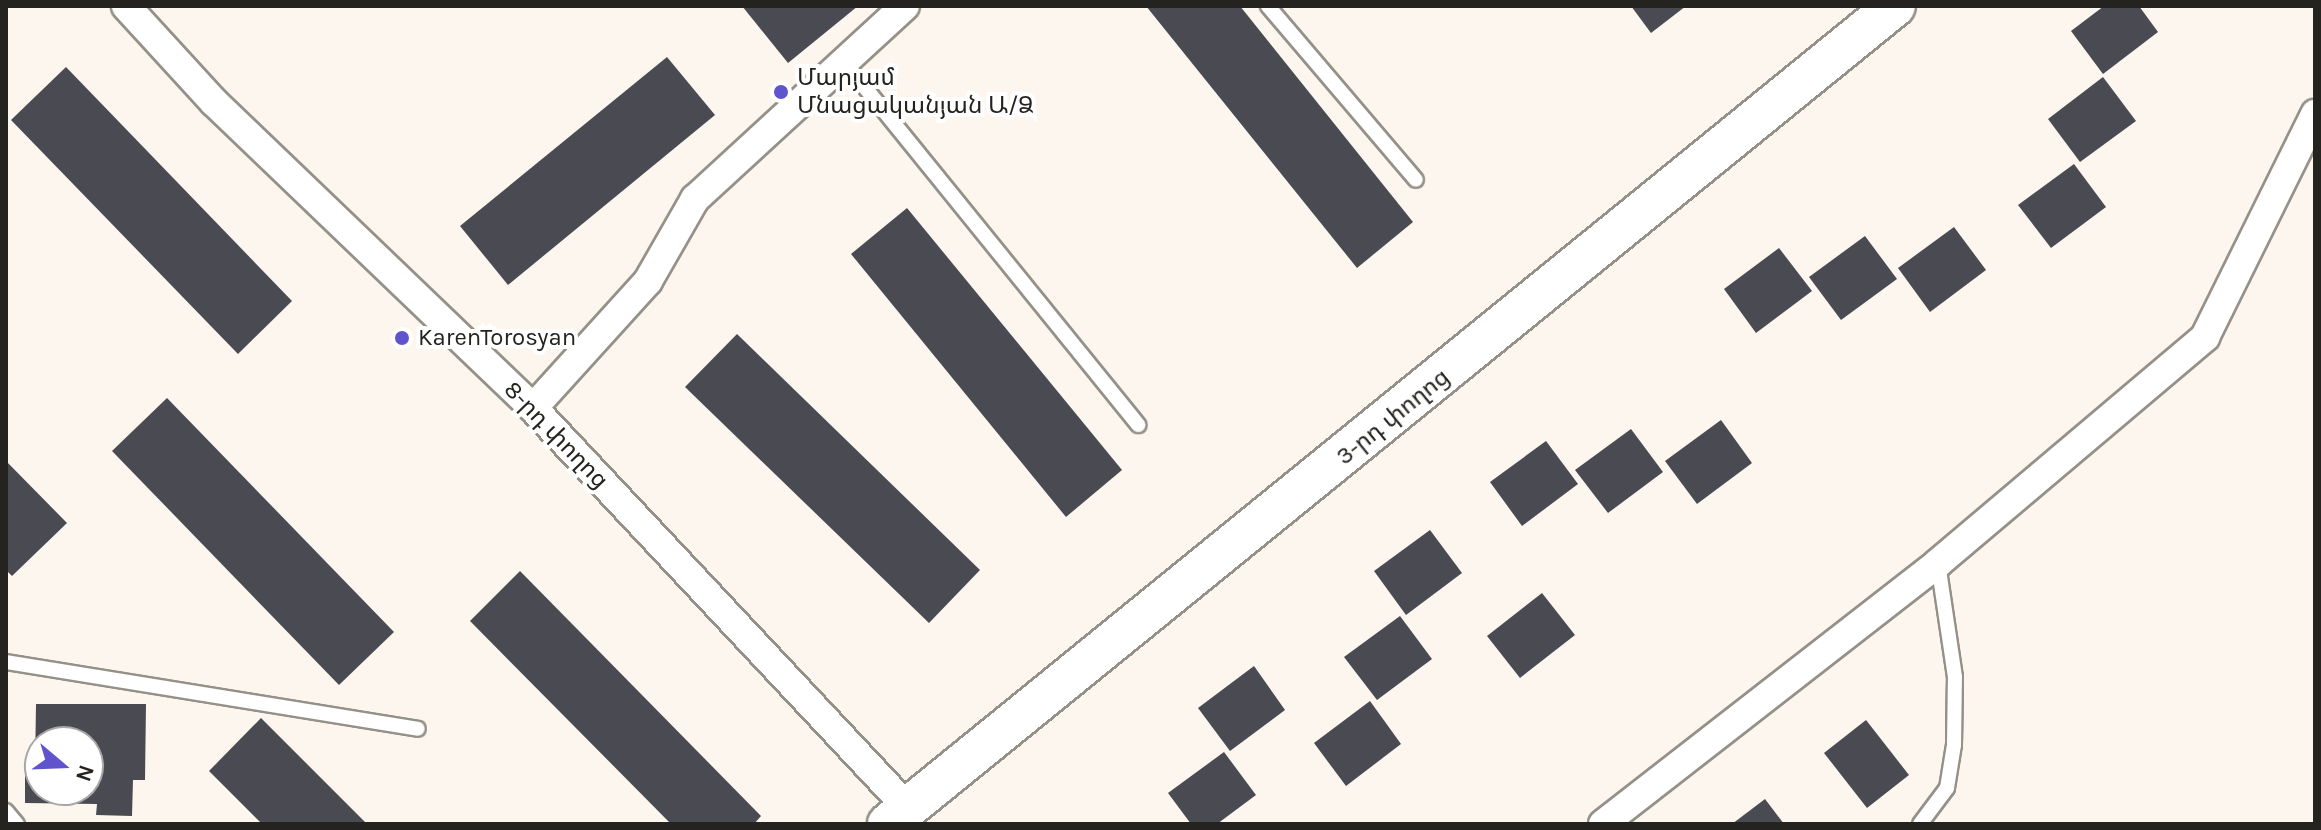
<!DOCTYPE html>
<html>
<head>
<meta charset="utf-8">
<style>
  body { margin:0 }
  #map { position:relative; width:2321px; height:830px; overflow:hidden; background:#fcf6ee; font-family:Karla,"Noto Sans Armenian",sans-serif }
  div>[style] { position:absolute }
  .building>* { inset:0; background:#4a4a52 }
  .roads { filter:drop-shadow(2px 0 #959088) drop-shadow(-2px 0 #959088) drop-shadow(0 2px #959088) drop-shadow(0 -2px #959088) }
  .lane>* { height:14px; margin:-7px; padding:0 7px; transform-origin:7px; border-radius:7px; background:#fff }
  .street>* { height:28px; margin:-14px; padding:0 14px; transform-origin:14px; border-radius:14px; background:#fff }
  .secondary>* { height:40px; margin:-20px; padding:0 20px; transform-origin:20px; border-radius:20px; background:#fff }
  .dots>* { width:22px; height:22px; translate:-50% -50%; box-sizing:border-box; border:4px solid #fff; border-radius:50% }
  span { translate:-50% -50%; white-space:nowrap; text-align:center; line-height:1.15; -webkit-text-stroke:8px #fff; paint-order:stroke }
  .poi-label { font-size:24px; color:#252320 }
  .left { translate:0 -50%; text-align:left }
  .street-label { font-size:24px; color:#252320 }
  .frame { position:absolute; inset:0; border:8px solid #252320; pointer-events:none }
  .north { position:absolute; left:24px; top:726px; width:80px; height:80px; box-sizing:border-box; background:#fff; border:2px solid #a8a7a6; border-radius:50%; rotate:109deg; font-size:22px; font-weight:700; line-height:32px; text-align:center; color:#252320 }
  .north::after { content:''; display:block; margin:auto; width:28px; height:36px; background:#5f54cd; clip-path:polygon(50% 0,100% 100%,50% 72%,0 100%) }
</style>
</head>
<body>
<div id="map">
  <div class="building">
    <i style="clip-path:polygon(742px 6px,858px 6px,788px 63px)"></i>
    <i style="clip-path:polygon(1146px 6px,1240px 6px,1413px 222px,1357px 268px)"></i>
    <i style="clip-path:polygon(1631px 6px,1686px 6px,1651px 33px)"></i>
    <i style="clip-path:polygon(2104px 6px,2139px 6px,2158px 32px,2103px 74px,2071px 31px)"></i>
    <i style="clip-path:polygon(667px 57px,715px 115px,508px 285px,460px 226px)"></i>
    <i style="clip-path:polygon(66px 67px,292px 301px,238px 354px,11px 120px)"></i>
    <i style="clip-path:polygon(2103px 77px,2136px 121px,2080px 162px,2048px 119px)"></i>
    <i style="clip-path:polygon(2074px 164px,2106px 207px,2051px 248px,2018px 205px)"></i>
    <i style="clip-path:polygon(907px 208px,1122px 470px,1066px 517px,851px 254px)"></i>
    <i style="clip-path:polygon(1954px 227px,1986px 270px,1930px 312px,1898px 268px)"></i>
    <i style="clip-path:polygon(1865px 236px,1897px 279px,1841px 320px,1809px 277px)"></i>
    <i style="clip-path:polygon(1779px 248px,1812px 291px,1756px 333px,1724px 289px)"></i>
    <i style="clip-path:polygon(737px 334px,980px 570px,929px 623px,685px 387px)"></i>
    <i style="clip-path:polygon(167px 398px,394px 632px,339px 685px,112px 451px)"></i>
    <i style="clip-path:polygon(1721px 420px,1752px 463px,1697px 504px,1665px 461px)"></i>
    <i style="clip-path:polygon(1631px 429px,1663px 472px,1608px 513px,1575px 470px)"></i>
    <i style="clip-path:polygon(1546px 441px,1578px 484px,1522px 526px,1490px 482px)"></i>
    <i style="clip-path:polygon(6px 461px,67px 523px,12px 576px,6px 570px)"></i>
    <i style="clip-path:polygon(1430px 530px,1462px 573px,1406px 615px,1374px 571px)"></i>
    <i style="clip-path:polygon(520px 571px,761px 816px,754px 824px,671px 824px,470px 621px)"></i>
    <i style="clip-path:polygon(1542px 593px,1575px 635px,1520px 678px,1487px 636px)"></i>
    <i style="clip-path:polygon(1400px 616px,1432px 659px,1377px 700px,1344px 657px)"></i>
    <i style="clip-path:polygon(1254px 666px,1285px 710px,1230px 751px,1198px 708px)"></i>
    <i style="clip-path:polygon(1370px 701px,1401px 744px,1346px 786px,1314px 743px)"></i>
    <i style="clip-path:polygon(evenodd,36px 704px,146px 704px,145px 780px,133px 780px,132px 816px,96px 815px,97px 804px,25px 803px,25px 767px,35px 767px,36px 704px,40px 742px,88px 742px,88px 790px,40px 790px,40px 742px)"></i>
    <i style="clip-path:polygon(261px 718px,367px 824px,262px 824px,209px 771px)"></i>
    <i style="clip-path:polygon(1866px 720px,1909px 775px,1867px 808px,1824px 753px)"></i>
    <i style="clip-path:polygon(1224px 752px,1256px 795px,1217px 824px,1191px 824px,1168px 793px)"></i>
    <i style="clip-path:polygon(1765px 799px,1784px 824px,1732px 824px)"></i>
  </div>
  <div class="roads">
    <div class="lane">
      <i style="left:1268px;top:6px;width:228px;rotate:49.6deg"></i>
      <i style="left:842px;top:59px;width:471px;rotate:51deg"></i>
      <i style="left:6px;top:662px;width:417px;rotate:9.2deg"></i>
      <i style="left:6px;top:811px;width:17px;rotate:50deg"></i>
      <i style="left:1920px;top:824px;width:45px;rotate:-53.1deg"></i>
      <i style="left:1947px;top:788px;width:44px;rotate:-80.8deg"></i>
      <i style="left:1954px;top:745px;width:68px;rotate:-89.2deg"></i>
      <i style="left:1955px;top:677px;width:115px;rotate:-98.5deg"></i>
    </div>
    <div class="street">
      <i style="left:126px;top:6px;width:130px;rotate:47.5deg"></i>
      <i style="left:214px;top:102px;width:442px;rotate:43.8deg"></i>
      <i style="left:533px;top:408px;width:547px;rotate:46.85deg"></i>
      <i style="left:533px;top:408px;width:171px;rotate:-47.8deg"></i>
      <i style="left:648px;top:281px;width:95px;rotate:-60.2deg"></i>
      <i style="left:695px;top:199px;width:285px;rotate:-42.6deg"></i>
      <i style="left:1603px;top:824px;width:425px;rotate:-37.9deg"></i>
      <i style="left:1938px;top:563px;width:350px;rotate:-40.2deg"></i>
      <i style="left:2205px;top:337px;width:249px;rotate:-63.7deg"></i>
    </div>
    <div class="secondary">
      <i style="left:888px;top:824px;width:1297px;rotate:-39.09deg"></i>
    </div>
  </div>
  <div class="dots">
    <i style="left:781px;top:92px;background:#5f54cd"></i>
    <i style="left:402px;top:338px;background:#5f54cd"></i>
  </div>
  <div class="poi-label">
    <span class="left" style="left:797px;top:92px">Մարյամ<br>Մնացականյան Ա/Ձ</span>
    <span class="left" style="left:418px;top:338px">KarenTorosyan</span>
  </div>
  <div class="street-label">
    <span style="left:1393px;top:417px;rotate:-39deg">3-րդ փողոց</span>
    <span style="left:556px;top:435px;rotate:46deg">8-րդ փողոց</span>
  </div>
  <div class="frame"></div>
  <div class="north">N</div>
</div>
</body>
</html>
